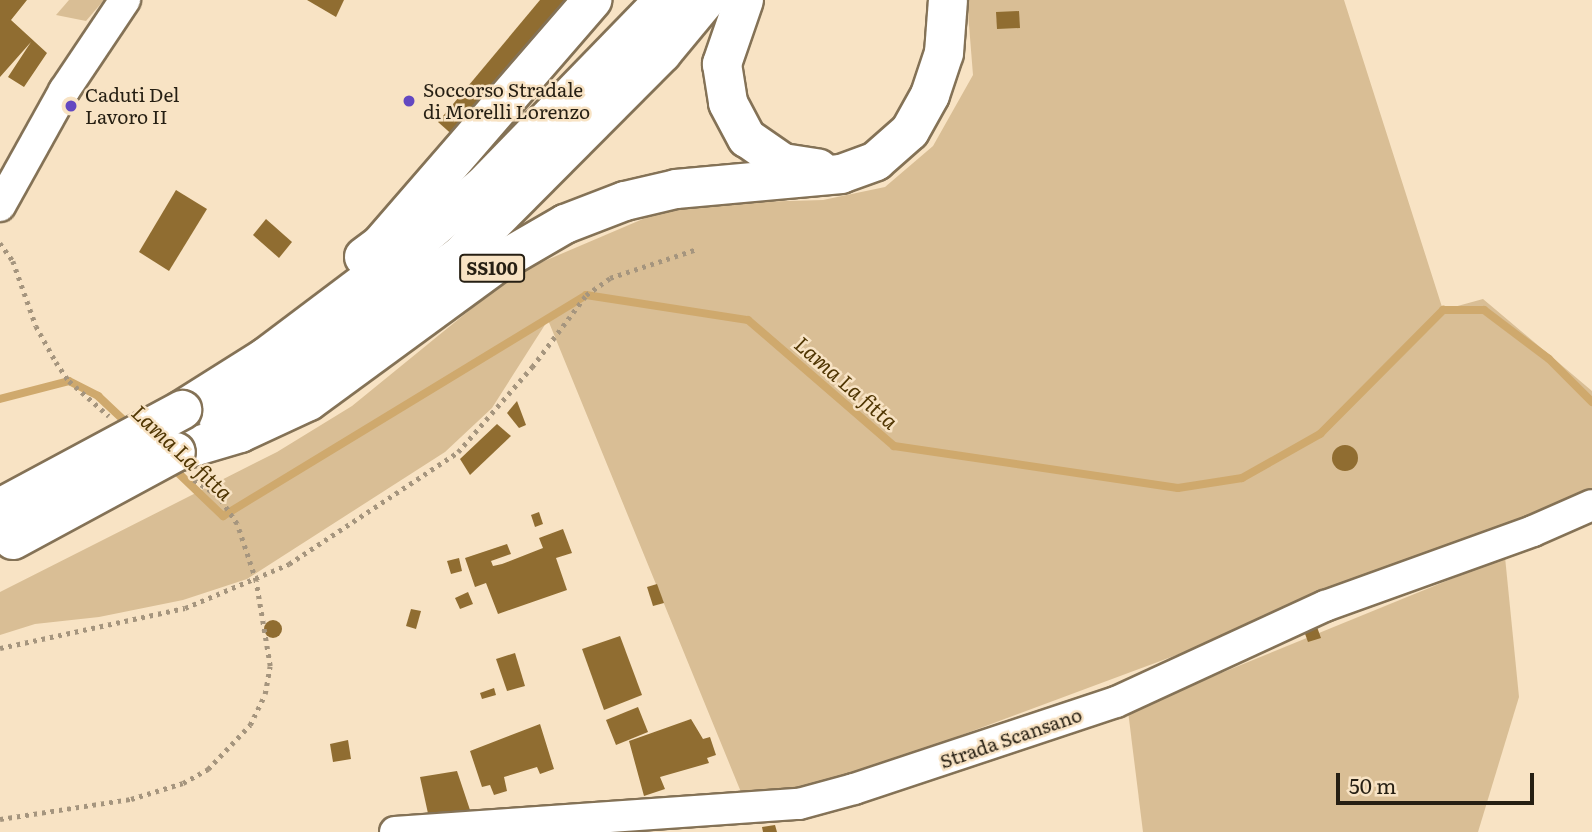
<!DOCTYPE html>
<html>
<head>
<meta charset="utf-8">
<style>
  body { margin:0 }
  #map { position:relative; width:1592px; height:832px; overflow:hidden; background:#f8e3c4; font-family:Literata,serif }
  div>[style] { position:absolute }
  .green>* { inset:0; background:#d9be95 }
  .stream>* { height:8px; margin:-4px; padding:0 4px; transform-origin:4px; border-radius:4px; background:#cfa96d }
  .building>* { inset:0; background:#906d31 }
  .round { border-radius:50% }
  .path>* { height:4.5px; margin-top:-2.25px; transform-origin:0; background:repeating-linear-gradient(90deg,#a5957e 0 3.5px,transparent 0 8.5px) }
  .roads { filter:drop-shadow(2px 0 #847256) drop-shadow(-2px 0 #847256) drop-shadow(0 2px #847256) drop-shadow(0 -2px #847256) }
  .minor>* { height:30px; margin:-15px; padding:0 15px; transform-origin:15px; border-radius:15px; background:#fff }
  .trunk>* { height:38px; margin:-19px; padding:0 19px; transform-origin:19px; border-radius:19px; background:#fff }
  .bridges { filter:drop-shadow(2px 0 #847256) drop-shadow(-2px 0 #847256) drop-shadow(0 2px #847256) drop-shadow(0 -2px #847256) }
  .trunk-bridge>* { height:38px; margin:-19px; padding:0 19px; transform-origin:19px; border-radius:19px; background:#fff }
  .dots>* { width:19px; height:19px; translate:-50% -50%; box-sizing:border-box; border:4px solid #f8e3c4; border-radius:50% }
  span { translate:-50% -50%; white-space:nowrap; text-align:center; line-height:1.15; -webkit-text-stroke:5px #f8e3c4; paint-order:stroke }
  .shield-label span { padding:2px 5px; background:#f8e3c4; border:2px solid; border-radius:5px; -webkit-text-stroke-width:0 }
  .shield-label { font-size:18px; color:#261f13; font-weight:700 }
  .poi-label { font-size:19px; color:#261f13 }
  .left { translate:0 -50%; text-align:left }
  .street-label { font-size:19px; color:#261f13 }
  .water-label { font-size:21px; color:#503603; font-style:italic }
  .scale { position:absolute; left:1336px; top:773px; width:198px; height:32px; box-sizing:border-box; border:4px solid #261f13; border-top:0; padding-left:9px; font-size:21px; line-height:24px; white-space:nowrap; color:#261f13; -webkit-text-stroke:5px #f8e3c4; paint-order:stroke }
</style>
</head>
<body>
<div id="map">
  <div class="green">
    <i style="clip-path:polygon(69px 0,104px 0,86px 21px,56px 15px)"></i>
    <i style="clip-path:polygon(967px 0,1344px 0,1443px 310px,1483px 299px,1592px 391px,1592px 489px,1520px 527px,798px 796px,743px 797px,548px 320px,492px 408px,445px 452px,247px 579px,183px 600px,99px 617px,35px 624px,0 635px,0 592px,277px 452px,352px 406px,514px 274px,678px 204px,823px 200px,885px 187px,933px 146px,973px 75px)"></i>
    <i style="clip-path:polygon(1505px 557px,1519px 697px,1478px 832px,1143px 832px,1128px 711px)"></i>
  </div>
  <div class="stream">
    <i style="left:0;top:399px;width:71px;rotate:-14.6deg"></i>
    <i style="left:69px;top:381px;width:33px;rotate:27deg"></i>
    <i style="left:98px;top:396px;width:44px;rotate:43.2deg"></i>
    <i style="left:172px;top:467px;width:71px;rotate:43.9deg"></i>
    <i style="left:223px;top:516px;width:425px;rotate:-31.3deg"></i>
    <i style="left:586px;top:295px;width:164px;rotate:8.8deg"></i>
    <i style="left:748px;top:320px;width:193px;rotate:40.8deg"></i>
    <i style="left:894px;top:446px;width:287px;rotate:8.4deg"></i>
    <i style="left:1178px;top:488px;width:65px;rotate:-8.9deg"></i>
    <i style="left:1242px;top:478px;width:90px;rotate:-29.4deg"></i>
    <i style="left:1320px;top:434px;width:175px;rotate:-45.2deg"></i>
    <i style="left:1443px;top:310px;width:41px"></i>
    <i style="left:1484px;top:310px;width:81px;rotate:37deg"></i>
    <i style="left:1549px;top:359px;width:61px;rotate:45deg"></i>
  </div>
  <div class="building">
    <i style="clip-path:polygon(0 0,27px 0,11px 20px,47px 53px,24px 87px,8px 77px,31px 42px,0 77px)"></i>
    <i style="clip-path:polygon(307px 0,344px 0,336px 17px)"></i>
    <i style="clip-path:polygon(540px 0,574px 0,456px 138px,438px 122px)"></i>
    <i style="clip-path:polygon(1019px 11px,1020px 28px,997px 29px,996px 12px)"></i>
    <i style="clip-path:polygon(176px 190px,207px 209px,169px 271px,139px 252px)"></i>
    <i style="clip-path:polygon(266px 219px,292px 242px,279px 258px,253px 235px)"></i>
    <i style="clip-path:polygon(517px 401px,526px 425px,519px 428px,507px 413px)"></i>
    <i style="clip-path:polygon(497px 424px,511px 436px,470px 475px,460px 459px)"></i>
    <i class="round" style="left:1332px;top:445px;width:26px;height:26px"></i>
    <i style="clip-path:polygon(539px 512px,543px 524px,535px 527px,531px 515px)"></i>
    <i style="clip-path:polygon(563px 529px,572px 553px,556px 558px,567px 590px,498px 614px,486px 583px,475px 587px,465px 558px,507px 544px,511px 554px,491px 561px,493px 566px,502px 564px,543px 548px,539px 538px)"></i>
    <i style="clip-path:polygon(459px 558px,462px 571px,451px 574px,447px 561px)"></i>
    <i style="clip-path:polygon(657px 584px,664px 603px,653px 606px,647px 587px)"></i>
    <i style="clip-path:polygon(468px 592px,473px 604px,460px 609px,455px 598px)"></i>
    <i style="clip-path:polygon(411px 609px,421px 611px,416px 629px,406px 626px)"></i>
    <i class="round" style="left:264px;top:620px;width:18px;height:18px"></i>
    <i style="clip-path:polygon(1317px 627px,1321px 638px,1308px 642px,1304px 631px)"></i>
    <i style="clip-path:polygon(620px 636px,642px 695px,604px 710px,582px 649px)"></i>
    <i style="clip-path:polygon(515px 653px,525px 686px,507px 691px,496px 659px)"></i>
    <i style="clip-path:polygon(494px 688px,496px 695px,482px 699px,480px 693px)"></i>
    <i style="clip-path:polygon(638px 707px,648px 732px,616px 745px,606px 720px)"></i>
    <i style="clip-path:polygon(691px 719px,703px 739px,710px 737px,716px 755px,707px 758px,709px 763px,660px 777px,665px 789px,644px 796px,629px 741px)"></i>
    <i style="clip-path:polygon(540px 724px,554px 769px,540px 774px,537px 767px,504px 777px,507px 791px,494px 795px,490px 785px,482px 787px,470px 751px)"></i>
    <i style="clip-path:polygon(348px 740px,351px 759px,333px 762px,330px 744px)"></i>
    <i style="clip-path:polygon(457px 771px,470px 810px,429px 818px,420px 777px)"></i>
    <i style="clip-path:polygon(775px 825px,777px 832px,763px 832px,762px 827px)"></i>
  </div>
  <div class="path">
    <i style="left:0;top:243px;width:22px;rotate:54deg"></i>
    <i style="left:13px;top:261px;width:69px;rotate:70.5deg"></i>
    <i style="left:36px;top:326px;width:41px;rotate:60.9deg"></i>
    <i style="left:56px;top:362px;width:23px;rotate:56deg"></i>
    <i style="left:69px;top:381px;width:53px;rotate:41.2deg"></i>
    <i style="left:0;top:648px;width:189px;rotate:-12.2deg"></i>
    <i style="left:185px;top:608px;width:113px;rotate:-22.9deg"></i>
    <i style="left:289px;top:564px;width:203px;rotate:-33.5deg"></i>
    <i style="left:458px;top:452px;width:113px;rotate:-49deg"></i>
    <i style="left:532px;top:367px;width:90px;rotate:-53.1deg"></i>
    <i style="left:586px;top:295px;width:29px;rotate:-35deg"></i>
    <i style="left:610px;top:278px;width:92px;rotate:-18.4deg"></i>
    <i style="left:0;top:819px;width:133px;rotate:-8.7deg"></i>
    <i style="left:131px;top:799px;width:54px;rotate:-17.1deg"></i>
    <i style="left:183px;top:783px;width:29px;rotate:-29deg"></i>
    <i style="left:208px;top:769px;width:61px;rotate:-46.3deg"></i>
    <i style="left:250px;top:725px;width:34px;rotate:-64deg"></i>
    <i style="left:265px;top:694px;width:28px;rotate:-80deg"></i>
    <i style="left:270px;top:666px;width:86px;rotate:-99.4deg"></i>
    <i style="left:256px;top:581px;width:60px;rotate:-108.4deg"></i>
    <i style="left:237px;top:524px;width:34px;rotate:-124deg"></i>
    <i style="left:218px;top:496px;width:30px;rotate:-147deg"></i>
  </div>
  <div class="roads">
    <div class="minor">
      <i style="left:0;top:206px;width:132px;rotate:-60.9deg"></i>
      <i style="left:64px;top:91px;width:110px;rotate:-56.2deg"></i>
      <i style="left:395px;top:832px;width:405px;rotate:-4deg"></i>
      <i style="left:799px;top:804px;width:57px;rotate:-15.3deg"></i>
      <i style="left:854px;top:789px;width:276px;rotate:-18.4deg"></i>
      <i style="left:1116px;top:702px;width:230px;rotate:-24.7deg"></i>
      <i style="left:1325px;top:606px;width:221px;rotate:-19.8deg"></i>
      <i style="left:1533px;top:531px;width:64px;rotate:-23.8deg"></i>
    </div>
    <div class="trunk">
      <i style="left:744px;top:0;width:68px;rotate:109deg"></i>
      <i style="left:722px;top:64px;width:39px;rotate:81deg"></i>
      <i style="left:728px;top:103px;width:40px;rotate:62deg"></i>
      <i style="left:747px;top:138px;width:44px;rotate:34.8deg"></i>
      <i style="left:783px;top:163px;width:36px;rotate:9deg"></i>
      <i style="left:364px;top:257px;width:21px;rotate:-37deg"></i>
      <i style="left:381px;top:244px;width:323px;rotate:-49.1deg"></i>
      <i style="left:182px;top:410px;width:99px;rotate:-32.2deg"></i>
      <i style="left:266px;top:357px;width:173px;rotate:-37deg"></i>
      <i style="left:404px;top:253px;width:104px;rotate:-40.3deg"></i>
      <i style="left:483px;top:186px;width:260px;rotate:-45.8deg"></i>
      <i style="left:219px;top:423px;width:293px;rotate:-34.7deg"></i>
      <i style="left:460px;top:256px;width:286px;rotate:-45.1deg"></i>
      <i style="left:662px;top:53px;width:69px;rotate:-50.3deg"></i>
      <i style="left:176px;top:452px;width:67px;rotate:-16.5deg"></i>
      <i style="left:240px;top:433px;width:76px;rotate:-24.9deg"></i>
      <i style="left:309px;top:401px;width:232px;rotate:-36.2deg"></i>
      <i style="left:496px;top:264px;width:80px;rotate:-30.1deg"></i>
      <i style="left:565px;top:224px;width:64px;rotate:-21deg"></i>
      <i style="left:625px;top:201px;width:52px;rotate:-13.2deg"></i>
      <i style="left:676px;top:189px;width:166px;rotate:-5.2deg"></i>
      <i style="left:841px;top:174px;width:37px;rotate:-20deg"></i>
      <i style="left:876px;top:161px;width:45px;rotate:-41.4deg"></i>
      <i style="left:910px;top:131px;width:41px;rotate:-60.9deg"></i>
      <i style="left:930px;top:95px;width:44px;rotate:-71.6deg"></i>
      <i style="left:944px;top:53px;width:53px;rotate:-85.7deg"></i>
    </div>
  </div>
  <div class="bridges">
    <div class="trunk-bridge">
      <i style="left:0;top:508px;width:207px;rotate:-28.3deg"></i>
      <i style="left:13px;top:540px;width:185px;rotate:-28.4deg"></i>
    </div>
  </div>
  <div class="dots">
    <i style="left:409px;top:101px;background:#6348c1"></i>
    <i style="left:71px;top:106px;background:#6348c1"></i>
  </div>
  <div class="shield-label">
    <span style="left:492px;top:268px">SS100</span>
  </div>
  <div class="poi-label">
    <span class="left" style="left:423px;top:101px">Soccorso Stradale<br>di Morelli Lorenzo</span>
    <span class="left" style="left:85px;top:106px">Caduti Del<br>Lavoro II</span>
  </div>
  <div class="street-label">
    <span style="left:1011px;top:738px;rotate:-19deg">Strada Scansano</span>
  </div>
  <div class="water-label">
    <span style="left:847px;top:382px;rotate:41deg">Lama La fitta</span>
    <span style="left:183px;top:452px;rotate:43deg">Lama La fitta</span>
  </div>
  <div class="scale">50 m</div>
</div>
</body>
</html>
